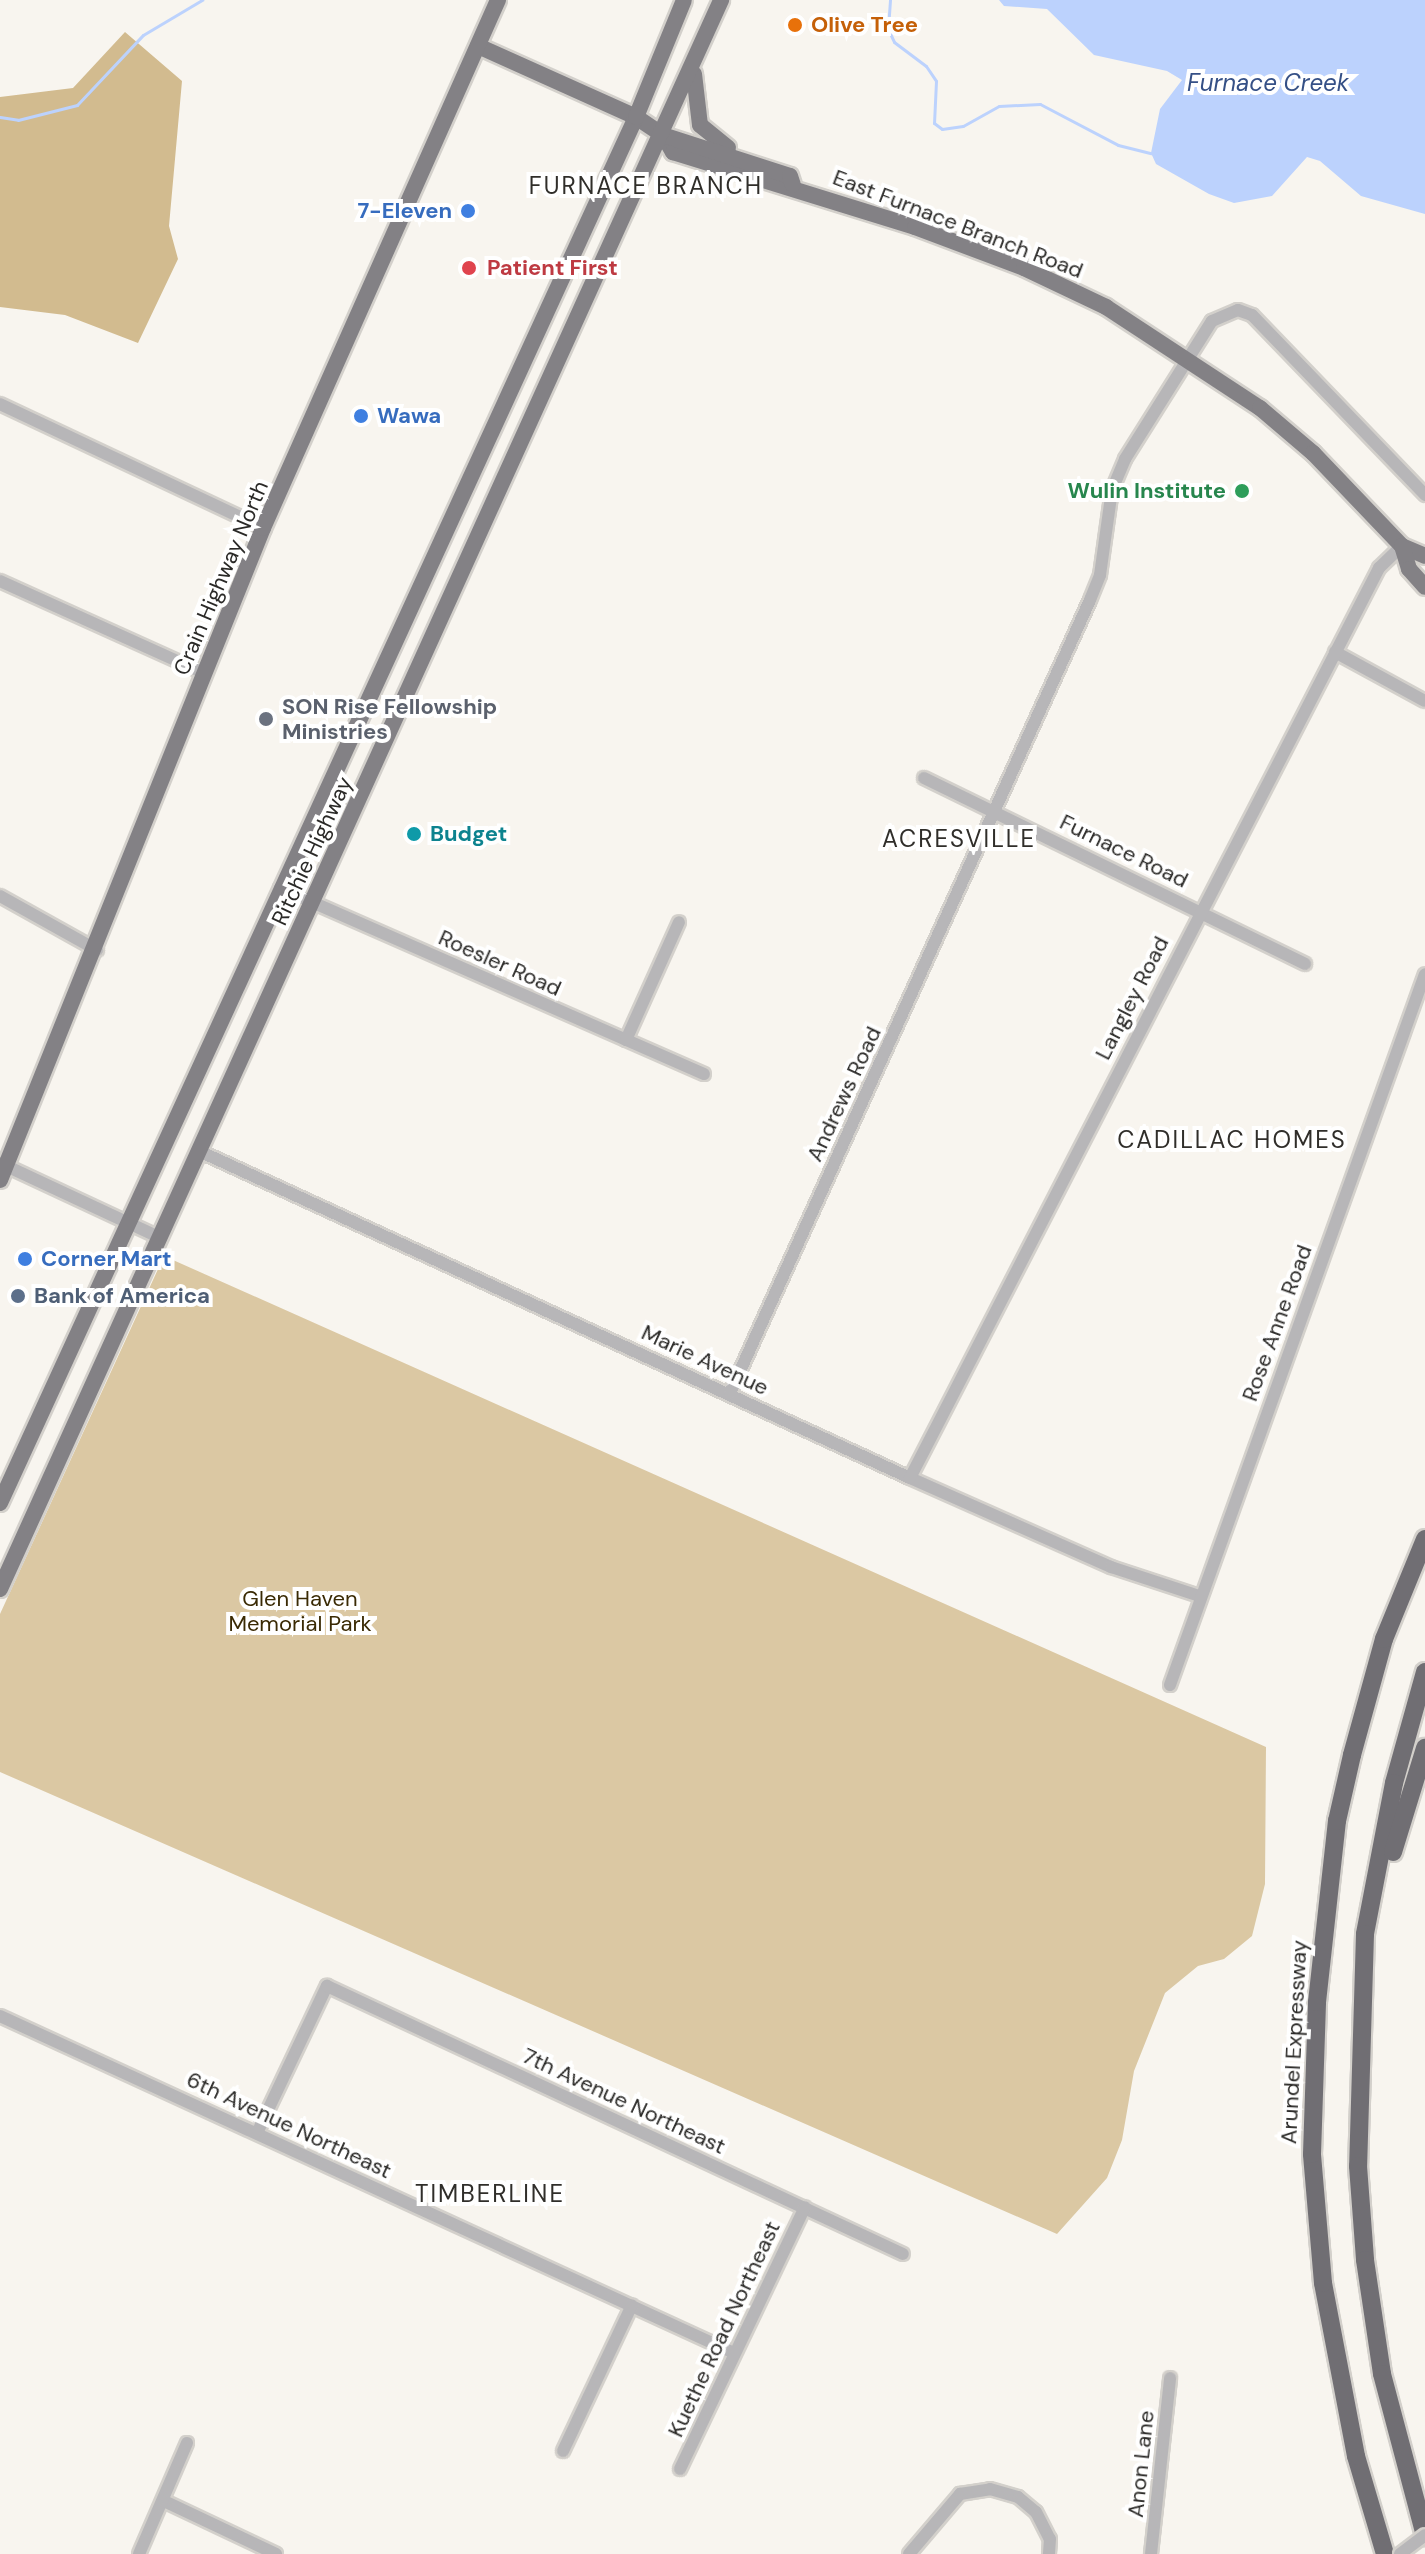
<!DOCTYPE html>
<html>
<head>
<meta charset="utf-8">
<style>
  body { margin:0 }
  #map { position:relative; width:1425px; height:2554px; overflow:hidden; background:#f8f5ef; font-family:"DM Sans",sans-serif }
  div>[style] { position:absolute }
  .green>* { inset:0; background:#dbc8a3 }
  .forest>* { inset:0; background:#d2bb8f }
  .water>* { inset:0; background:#bcd2fd }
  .stream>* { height:3px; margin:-1.5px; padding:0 1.5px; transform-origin:1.5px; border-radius:1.5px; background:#bcd2fd }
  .roads { filter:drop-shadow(2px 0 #d3d0cb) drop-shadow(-2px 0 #d3d0cb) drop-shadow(0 2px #d3d0cb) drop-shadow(0 -2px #d3d0cb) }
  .minor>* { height:12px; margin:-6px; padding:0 6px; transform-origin:6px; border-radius:6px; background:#b7b6b8 }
  .major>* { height:16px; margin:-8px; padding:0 8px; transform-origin:8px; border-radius:8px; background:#838185 }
  .highway>* { height:18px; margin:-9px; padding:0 9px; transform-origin:9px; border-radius:9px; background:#706e73 }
  .bridges { filter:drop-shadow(2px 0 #d3d0cb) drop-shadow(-2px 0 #d3d0cb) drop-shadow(0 2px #d3d0cb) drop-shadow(0 -2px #d3d0cb) }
  .minor-bridge>* { height:12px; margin:-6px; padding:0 6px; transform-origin:6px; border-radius:6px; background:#b7b6b8 }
  .dots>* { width:22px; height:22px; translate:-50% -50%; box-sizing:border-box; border:4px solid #fff; border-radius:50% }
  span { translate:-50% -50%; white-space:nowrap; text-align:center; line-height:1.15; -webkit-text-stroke:8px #fff; paint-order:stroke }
  .food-label { font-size:22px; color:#c56008; font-weight:700 }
  .left { translate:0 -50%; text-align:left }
  .shop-label { font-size:22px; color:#366cbe; font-weight:700 }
  .right { translate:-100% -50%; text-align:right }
  .street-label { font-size:22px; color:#2a2927 }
  .health-label { font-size:22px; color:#be3a42; font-weight:700 }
  .leisure-label { font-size:22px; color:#27864d; font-weight:700 }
  .worship-label { font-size:22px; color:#5b616d; font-weight:700 }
  .culture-label { font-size:22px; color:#0d838f; font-weight:700 }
  .service-label { font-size:22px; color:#4e5e75; font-weight:700 }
  .park-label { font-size:22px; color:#3a2a04 }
  .water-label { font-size:24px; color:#355086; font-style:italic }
  .neighbourhood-label { font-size:24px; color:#302e2a; letter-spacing:2px }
</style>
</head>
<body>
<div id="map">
  <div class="green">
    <i style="clip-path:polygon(164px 1256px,1266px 1747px,1265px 1884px,1252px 1936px,1224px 1959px,1198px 1966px,1165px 1993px,1134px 2071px,1122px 2140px,1107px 2178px,1057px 2234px,0 1772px,0 1614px)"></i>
  </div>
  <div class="forest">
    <i style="clip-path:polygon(125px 32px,182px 81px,169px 226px,178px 259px,138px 343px,65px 315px,0 307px,0 97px,73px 88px)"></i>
  </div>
  <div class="water">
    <i style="clip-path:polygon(999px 0,1425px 0,1425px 214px,1361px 196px,1320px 161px,1307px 157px,1272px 196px,1234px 203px,1209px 194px,1156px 164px,1151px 153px,1160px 109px,1182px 80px,1167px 71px,1094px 55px,1047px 9px,1004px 6px)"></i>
  </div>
  <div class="stream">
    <i style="left:890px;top:0;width:29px;rotate:94deg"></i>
    <i style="left:888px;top:29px;width:14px;rotate:65deg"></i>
    <i style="left:894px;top:42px;width:40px;rotate:37deg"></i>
    <i style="left:926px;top:66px;width:18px;rotate:56deg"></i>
    <i style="left:936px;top:81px;width:42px;rotate:92.7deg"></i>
    <i style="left:934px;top:123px;width:10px;rotate:37deg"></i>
    <i style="left:942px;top:129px;width:21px;rotate:-8deg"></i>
    <i style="left:963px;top:126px;width:41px;rotate:-29.1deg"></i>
    <i style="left:999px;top:106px;width:41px;rotate:-2.8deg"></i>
    <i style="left:1040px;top:104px;width:88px;rotate:27.7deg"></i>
    <i style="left:1118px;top:145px;width:34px;rotate:14deg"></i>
    <i style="left:0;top:117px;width:18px;rotate:9deg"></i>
    <i style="left:18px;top:120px;width:61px;rotate:-14.3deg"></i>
    <i style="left:77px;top:105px;width:96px;rotate:-46.7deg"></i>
    <i style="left:143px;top:35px;width:69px;rotate:-30.7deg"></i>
  </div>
  <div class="roads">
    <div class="minor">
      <i style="left:0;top:404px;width:291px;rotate:25.2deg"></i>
      <i style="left:0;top:581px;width:224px;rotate:24.3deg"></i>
      <i style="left:1335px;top:652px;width:102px;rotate:28.6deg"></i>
      <i style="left:924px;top:778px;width:424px;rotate:26deg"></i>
      <i style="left:280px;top:888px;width:463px;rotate:23.7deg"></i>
      <i style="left:0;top:896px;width:111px;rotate:29.1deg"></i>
      <i style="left:626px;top:1040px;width:129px;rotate:-65.8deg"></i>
      <i style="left:199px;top:1151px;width:783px;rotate:24.7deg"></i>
      <i style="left:910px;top:1478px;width:220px;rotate:23.9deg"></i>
      <i style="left:1111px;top:1567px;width:93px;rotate:18.2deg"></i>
      <i style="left:0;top:1163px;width:175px;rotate:25deg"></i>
      <i style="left:730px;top:1393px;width:871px;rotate:-65.58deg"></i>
      <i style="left:1090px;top:600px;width:27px;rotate:-68deg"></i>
      <i style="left:1100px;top:575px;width:86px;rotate:-82deg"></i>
      <i style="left:1112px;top:490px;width:34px;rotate:-67deg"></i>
      <i style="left:1125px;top:459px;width:163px;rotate:-57.8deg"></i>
      <i style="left:1212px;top:321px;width:28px;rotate:-23deg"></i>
      <i style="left:1238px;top:310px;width:15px;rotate:20deg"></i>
      <i style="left:1252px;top:315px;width:250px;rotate:46.1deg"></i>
      <i style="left:910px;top:1478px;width:1024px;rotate:-62.73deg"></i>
      <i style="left:1379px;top:568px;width:32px;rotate:-44deg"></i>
      <i style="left:1170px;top:1685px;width:755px;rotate:-70.27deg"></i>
      <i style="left:0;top:2016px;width:808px;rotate:24.66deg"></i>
      <i style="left:258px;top:2131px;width:161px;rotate:-64.6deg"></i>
      <i style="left:327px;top:1986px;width:635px;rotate:24.95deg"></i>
      <i style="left:563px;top:2451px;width:161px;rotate:-64.7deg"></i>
      <i style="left:680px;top:2469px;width:290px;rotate:-64.5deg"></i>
      <i style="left:164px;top:2501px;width:124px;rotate:25.3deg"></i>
      <i style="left:139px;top:2554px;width:121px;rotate:-66.6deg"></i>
      <i style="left:909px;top:2554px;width:79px;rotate:-49.6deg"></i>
      <i style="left:960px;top:2494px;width:30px;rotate:-9deg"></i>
      <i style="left:990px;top:2489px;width:29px;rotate:16deg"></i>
      <i style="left:1018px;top:2497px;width:23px;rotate:40deg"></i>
      <i style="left:1036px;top:2512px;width:30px;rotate:63deg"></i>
      <i style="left:1050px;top:2539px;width:15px;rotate:94deg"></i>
      <i style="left:1151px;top:2554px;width:177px;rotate:-83.8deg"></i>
    </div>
    <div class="major">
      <i style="left:478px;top:46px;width:173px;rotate:24.2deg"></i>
      <i style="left:636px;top:117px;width:32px;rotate:34deg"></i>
      <i style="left:663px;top:135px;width:20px;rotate:60deg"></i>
      <i style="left:673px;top:152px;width:253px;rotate:17.2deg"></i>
      <i style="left:915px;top:227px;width:116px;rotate:20.6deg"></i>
      <i style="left:1024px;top:268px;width:91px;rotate:25.4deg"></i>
      <i style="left:1106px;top:307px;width:184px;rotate:33.3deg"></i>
      <i style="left:1260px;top:408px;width:70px;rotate:40.3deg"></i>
      <i style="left:1313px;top:453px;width:129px;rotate:46.3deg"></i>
      <i style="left:1402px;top:546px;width:25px;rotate:23deg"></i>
      <i style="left:694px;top:74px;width:51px;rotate:83.3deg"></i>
      <i style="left:700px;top:125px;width:36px;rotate:39deg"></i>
      <i style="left:663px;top:135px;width:133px;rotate:17.9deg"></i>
      <i style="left:790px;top:176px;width:9px;rotate:72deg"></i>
      <i style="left:1402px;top:546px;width:24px;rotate:73deg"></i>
      <i style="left:1409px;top:569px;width:24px;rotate:48deg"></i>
      <i style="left:0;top:1180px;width:703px;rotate:-68.03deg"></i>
      <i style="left:263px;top:528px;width:578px;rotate:-66.01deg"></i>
      <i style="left:0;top:1503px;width:1525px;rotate:-65.35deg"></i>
      <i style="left:636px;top:117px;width:126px;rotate:-67.7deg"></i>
      <i style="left:0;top:1589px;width:1745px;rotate:-65.59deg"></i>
    </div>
    <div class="highway">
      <i style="left:1425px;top:1672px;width:115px;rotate:105.6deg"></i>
      <i style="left:1394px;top:1783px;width:154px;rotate:100.9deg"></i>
      <i style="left:1365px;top:1934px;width:232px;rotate:91.7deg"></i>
      <i style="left:1358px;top:2166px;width:94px;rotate:85.7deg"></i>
      <i style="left:1365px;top:2260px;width:115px;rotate:81.5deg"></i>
      <i style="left:1382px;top:2374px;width:168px;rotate:75.1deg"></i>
      <i style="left:1393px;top:1852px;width:109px;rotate:-72.9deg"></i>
      <i style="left:1385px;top:2554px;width:102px;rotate:-106.5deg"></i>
      <i style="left:1356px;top:2456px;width:176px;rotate:-100.8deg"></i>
      <i style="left:1323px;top:2283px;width:129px;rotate:-94.9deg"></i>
      <i style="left:1312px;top:2154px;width:152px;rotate:-88.1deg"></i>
      <i style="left:1317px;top:2002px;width:182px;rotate:-83.7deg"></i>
      <i style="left:1337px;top:1821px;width:68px;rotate:-77.2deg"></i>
      <i style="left:1352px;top:1755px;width:120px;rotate:-74.6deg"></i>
      <i style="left:1384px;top:1639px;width:108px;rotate:-67.7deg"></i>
    </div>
  </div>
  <div class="bridges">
    <div class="minor-bridge">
      <i style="left:1400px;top:2554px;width:31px;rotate:-37deg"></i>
    </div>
  </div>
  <div class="dots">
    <i style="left:795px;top:25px;background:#e8710a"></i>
    <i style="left:468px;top:211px;background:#3f7fe0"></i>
    <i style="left:469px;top:268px;background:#e0444e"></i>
    <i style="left:361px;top:416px;background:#3f7fe0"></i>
    <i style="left:1242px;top:491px;background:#2e9e5b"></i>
    <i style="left:266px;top:719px;background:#6b7280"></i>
    <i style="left:414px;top:834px;background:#0f9aa8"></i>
    <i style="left:25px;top:1259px;background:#3f7fe0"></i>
    <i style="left:18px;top:1296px;background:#5c6f8a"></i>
  </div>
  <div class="food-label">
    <span class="left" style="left:811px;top:25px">Olive Tree</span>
  </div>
  <div class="shop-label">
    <span class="right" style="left:452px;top:211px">7-Eleven</span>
    <span class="left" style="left:377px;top:416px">Wawa</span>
    <span class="left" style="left:41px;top:1259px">Corner Mart</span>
  </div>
  <div class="street-label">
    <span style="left:958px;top:224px;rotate:21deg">East Furnace Branch Road</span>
    <span style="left:221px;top:578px;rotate:-67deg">Crain Highway North</span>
    <span style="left:312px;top:851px;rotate:-65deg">Ritchie Highway</span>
    <span style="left:1124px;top:851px;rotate:26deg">Furnace Road</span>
    <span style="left:500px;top:963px;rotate:24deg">Roesler Road</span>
    <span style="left:1132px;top:998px;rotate:-63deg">Langley Road</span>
    <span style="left:844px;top:1094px;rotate:-65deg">Andrews Road</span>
    <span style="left:1277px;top:1323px;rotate:-70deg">Rose Anne Road</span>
    <span style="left:705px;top:1360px;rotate:25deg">Marie Avenue</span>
    <span style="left:1294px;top:2042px;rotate:-87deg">Arundel Expressway</span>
    <span style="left:624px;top:2101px;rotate:25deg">7th Avenue Northeast</span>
    <span style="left:289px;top:2125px;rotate:25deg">6th Avenue Northeast</span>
    <span style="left:724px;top:2329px;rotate:-65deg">Kuethe Road Northeast</span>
    <span style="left:1141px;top:2464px;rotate:-84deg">Anon Lane</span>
  </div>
  <div class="health-label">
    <span class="left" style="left:487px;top:268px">Patient First</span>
  </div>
  <div class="leisure-label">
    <span class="right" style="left:1226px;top:491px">Wulin Institute</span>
  </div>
  <div class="worship-label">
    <span class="left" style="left:282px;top:719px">SON Rise Fellowship<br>Ministries</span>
  </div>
  <div class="culture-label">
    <span class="left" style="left:430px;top:834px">Budget</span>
  </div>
  <div class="service-label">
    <span class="left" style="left:34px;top:1296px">Bank of America</span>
  </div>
  <div class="park-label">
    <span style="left:300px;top:1611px">Glen Haven<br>Memorial Park</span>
  </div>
  <div class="water-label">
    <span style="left:1268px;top:83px">Furnace Creek</span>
  </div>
  <div class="neighbourhood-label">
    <span style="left:646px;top:186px">FURNACE BRANCH</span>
    <span style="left:959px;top:839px">ACRESVILLE</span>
    <span style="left:1232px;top:1140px">CADILLAC HOMES</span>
    <span style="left:490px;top:2194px">TIMBERLINE</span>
  </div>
</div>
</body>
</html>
